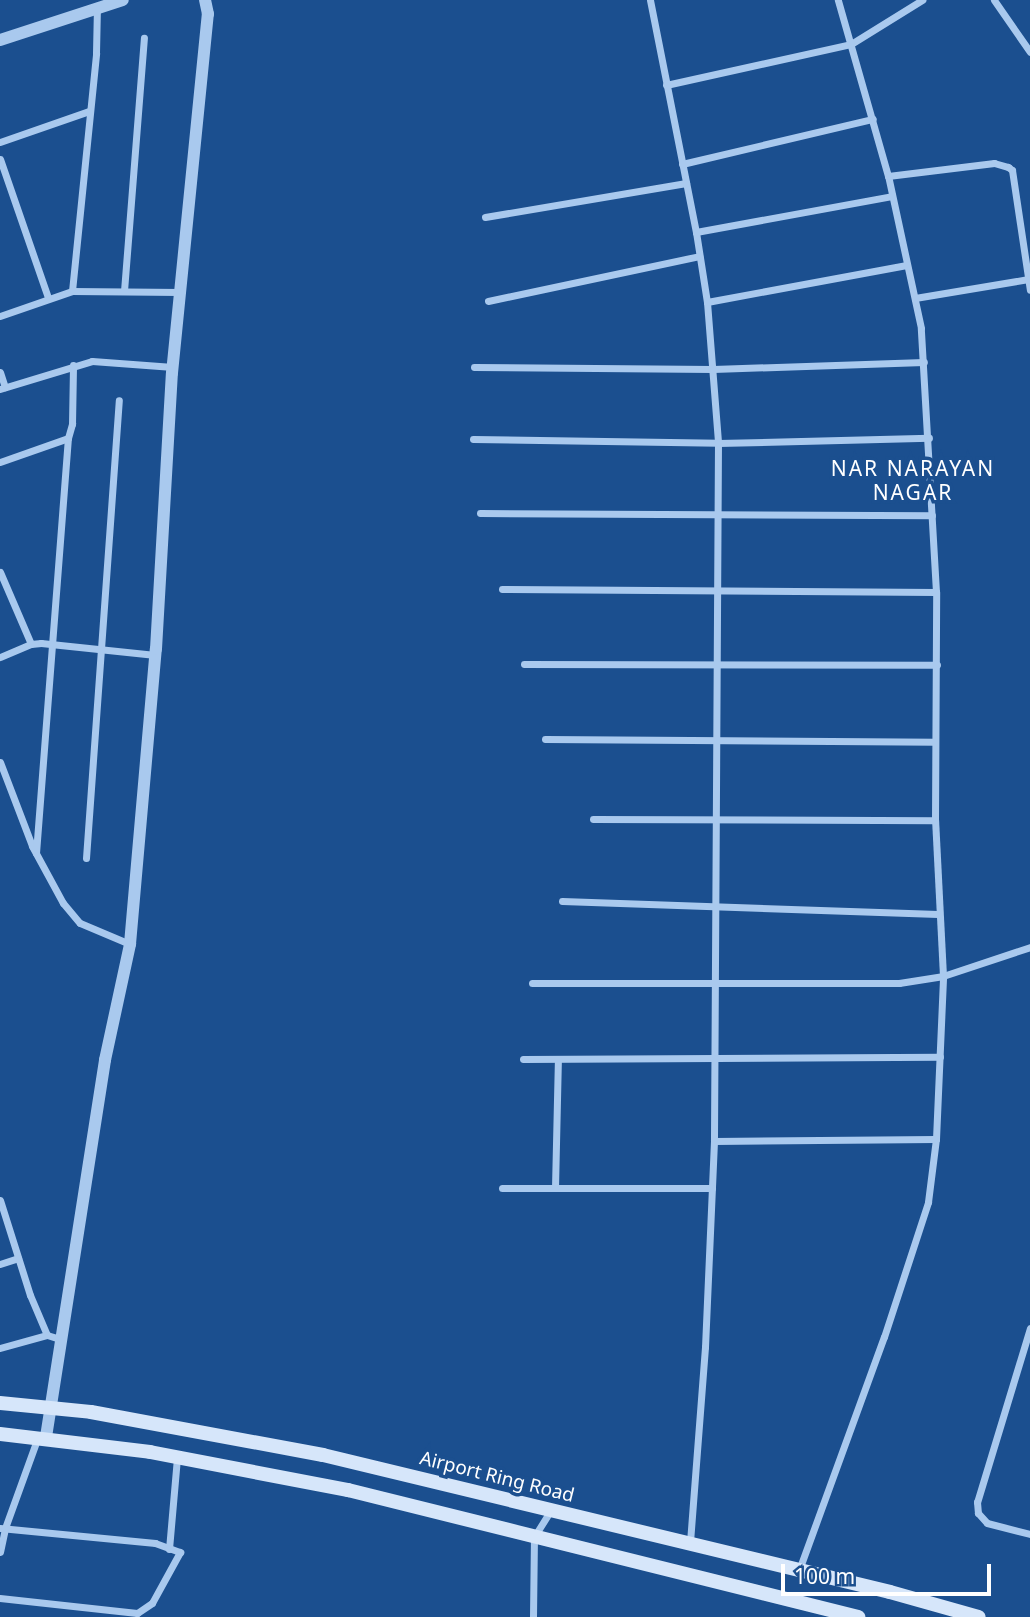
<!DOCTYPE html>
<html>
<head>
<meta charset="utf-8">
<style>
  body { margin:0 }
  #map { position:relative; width:1030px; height:1617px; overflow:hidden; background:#1b4f8f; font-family:"Noto Sans",sans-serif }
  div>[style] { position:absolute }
  .minor>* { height:7px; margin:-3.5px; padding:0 3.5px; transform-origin:3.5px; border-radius:3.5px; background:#a9c9ee }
  .tertiary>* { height:12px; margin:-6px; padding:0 6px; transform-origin:6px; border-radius:6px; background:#a9c9ee }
  .secondary>* { height:14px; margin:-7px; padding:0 7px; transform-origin:7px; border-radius:7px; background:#d6e6fa }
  span { translate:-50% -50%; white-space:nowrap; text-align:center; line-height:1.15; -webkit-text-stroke:7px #1b4f8f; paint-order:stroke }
  .street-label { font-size:19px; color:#fff }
  .neighbourhood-label { font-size:21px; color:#fff; letter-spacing:2px }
  .scale { position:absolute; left:781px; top:1564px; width:210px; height:32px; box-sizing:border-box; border:4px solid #fff; border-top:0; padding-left:9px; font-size:21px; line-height:24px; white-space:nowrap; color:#fff; -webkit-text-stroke:5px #1b4f8f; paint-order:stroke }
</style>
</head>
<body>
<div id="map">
  <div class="minor">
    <i style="left:650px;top:0;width:237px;rotate:78.8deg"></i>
    <i style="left:696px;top:232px;width:71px;rotate:81.1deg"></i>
    <i style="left:707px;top:302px;width:141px;rotate:85.5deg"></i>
    <i style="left:718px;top:443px;width:698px;rotate:90.33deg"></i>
    <i style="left:714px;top:1141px;width:206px;rotate:92.5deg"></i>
    <i style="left:705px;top:1347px;width:197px;rotate:94.4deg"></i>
    <i style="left:994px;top:0;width:63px;rotate:55.3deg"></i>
    <i style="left:666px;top:85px;width:189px;rotate:-12.5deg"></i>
    <i style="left:851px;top:44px;width:84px;rotate:-31.8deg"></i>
    <i style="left:0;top:142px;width:94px;rotate:-19.2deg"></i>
    <i style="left:0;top:159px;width:147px;rotate:70.9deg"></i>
    <i style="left:682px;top:164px;width:196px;rotate:-13.3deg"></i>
    <i style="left:888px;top:176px;width:107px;rotate:-7deg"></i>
    <i style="left:994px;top:163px;width:15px;rotate:16deg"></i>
    <i style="left:1008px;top:167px;width:5px;rotate:37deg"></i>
    <i style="left:1012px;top:170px;width:121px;rotate:81.5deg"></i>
    <i style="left:485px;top:217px;width:204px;rotate:-9.6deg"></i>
    <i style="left:696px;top:232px;width:199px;rotate:-10.4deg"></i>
    <i style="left:72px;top:291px;width:239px;rotate:-84.2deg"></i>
    <i style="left:96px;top:53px;width:46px;rotate:-88.8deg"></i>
    <i style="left:124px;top:291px;width:254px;rotate:-85.5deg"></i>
    <i style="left:915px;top:298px;width:115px;rotate:-9.5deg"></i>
    <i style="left:488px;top:301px;width:216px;rotate:-12deg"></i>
    <i style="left:707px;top:302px;width:203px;rotate:-10.5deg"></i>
    <i style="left:0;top:316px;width:76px;rotate:-19.1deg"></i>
    <i style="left:72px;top:291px;width:108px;rotate:0.5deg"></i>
    <i style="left:474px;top:367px;width:239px;rotate:0.5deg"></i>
    <i style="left:713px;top:369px;width:211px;rotate:-1.9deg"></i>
    <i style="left:0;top:372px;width:16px;rotate:72deg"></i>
    <i style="left:0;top:389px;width:96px;rotate:-16.9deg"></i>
    <i style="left:92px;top:361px;width:81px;rotate:4.2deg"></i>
    <i style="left:473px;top:439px;width:245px;rotate:0.9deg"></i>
    <i style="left:718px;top:443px;width:211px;rotate:-1.4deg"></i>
    <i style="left:0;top:462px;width:72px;rotate:-19.4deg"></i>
    <i style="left:68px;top:438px;width:15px;rotate:-74deg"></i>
    <i style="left:72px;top:424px;width:59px;rotate:-89deg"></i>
    <i style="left:480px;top:513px;width:452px;rotate:0.3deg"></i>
    <i style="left:0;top:572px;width:78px;rotate:66.7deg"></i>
    <i style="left:502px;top:589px;width:434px;rotate:0.4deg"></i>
    <i style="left:0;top:657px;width:34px;rotate:-23deg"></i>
    <i style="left:31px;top:644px;width:10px;rotate:-6deg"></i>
    <i style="left:41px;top:643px;width:115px;rotate:6deg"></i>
    <i style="left:524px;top:664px;width:413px;rotate:0.1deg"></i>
    <i style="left:545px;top:739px;width:390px;rotate:0.4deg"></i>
    <i style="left:0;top:762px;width:90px;rotate:69.1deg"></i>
    <i style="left:32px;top:846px;width:65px;rotate:61.5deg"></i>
    <i style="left:63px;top:903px;width:26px;rotate:50deg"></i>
    <i style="left:80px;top:923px;width:54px;rotate:22.8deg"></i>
    <i style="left:593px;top:819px;width:342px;rotate:0.2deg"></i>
    <i style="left:36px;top:853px;width:416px;rotate:-85.6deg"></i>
    <i style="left:86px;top:858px;width:459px;rotate:-85.9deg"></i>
    <i style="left:562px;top:901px;width:376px;rotate:2deg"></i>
    <i style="left:532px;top:983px;width:367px"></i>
    <i style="left:899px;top:983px;width:45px;rotate:-9deg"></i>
    <i style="left:943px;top:976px;width:92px;rotate:-18.4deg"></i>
    <i style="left:523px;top:1059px;width:417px;rotate:-0.3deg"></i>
    <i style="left:714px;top:1141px;width:222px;rotate:-0.5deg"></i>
    <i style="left:502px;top:1188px;width:210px"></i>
    <i style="left:555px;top:1188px;width:129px;rotate:-88.7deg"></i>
    <i style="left:0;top:1200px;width:100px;rotate:72.5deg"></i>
    <i style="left:30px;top:1295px;width:43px;rotate:67deg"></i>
    <i style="left:47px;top:1335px;width:14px;rotate:17deg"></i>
    <i style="left:0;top:1264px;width:19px;rotate:-18deg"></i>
    <i style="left:1030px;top:1328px;width:182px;rotate:106.9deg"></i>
    <i style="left:977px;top:1502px;width:11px;rotate:85deg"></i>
    <i style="left:978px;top:1513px;width:13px;rotate:48deg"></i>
    <i style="left:987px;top:1523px;width:44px;rotate:14.3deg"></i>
    <i style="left:0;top:1348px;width:49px;rotate:-15.5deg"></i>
    <i style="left:0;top:1528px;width:156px;rotate:5.5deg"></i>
    <i style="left:155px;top:1543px;width:27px;rotate:20deg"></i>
    <i style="left:180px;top:1552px;width:58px;rotate:118.8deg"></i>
    <i style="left:152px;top:1603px;width:18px;rotate:146deg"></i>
    <i style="left:137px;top:1613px;width:138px;rotate:-173.8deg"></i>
    <i style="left:169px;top:1549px;width:92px;rotate:-85deg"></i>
    <i style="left:0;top:1552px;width:25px;rotate:-78deg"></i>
    <i style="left:5px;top:1528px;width:97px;rotate:-70.1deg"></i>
    <i style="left:799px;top:1570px;width:248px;rotate:-70deg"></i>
    <i style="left:884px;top:1337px;width:142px;rotate:-71.9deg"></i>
    <i style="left:928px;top:1202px;width:64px;rotate:-82.8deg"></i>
    <i style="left:936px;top:1139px;width:163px;rotate:-87.5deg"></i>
    <i style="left:943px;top:976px;width:156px;rotate:-92.9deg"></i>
    <i style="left:935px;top:820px;width:228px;rotate:-89.7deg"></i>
    <i style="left:936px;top:592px;width:264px;rotate:-93.3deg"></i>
    <i style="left:921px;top:328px;width:156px;rotate:-102.2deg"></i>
    <i style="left:888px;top:176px;width:183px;rotate:-105.9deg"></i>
    <i style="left:533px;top:1617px;width:80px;rotate:-89.3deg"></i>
    <i style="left:534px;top:1537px;width:32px;rotate:-58deg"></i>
  </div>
  <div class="tertiary">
    <i style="left:0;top:40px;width:129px;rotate:-18deg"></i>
    <i style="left:46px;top:1437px;width:382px;rotate:-81.1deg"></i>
    <i style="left:105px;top:1060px;width:119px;rotate:-77.8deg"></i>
    <i style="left:130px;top:944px;width:296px;rotate:-85deg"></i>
    <i style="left:156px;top:649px;width:276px;rotate:-86.7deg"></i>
    <i style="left:172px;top:373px;width:361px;rotate:-84.3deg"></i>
    <i style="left:208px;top:14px;width:14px;rotate:-102deg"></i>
  </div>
  <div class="secondary">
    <i style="left:0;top:1403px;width:91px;rotate:5.6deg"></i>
    <i style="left:91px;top:1412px;width:236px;rotate:10.5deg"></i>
    <i style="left:323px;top:1455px;width:583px;rotate:13.58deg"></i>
    <i style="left:890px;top:1592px;width:92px;rotate:15.7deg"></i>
    <i style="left:0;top:1434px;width:151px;rotate:6.8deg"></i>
    <i style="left:150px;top:1452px;width:202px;rotate:10.9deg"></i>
    <i style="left:348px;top:1490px;width:526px;rotate:13.98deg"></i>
  </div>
  <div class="street-label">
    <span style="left:497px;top:1477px;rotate:14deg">Airport Ring Road</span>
  </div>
  <div class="neighbourhood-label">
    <span style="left:913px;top:480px">NAR NARAYAN<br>NAGAR</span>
  </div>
  <div class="scale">100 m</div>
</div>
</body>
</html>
